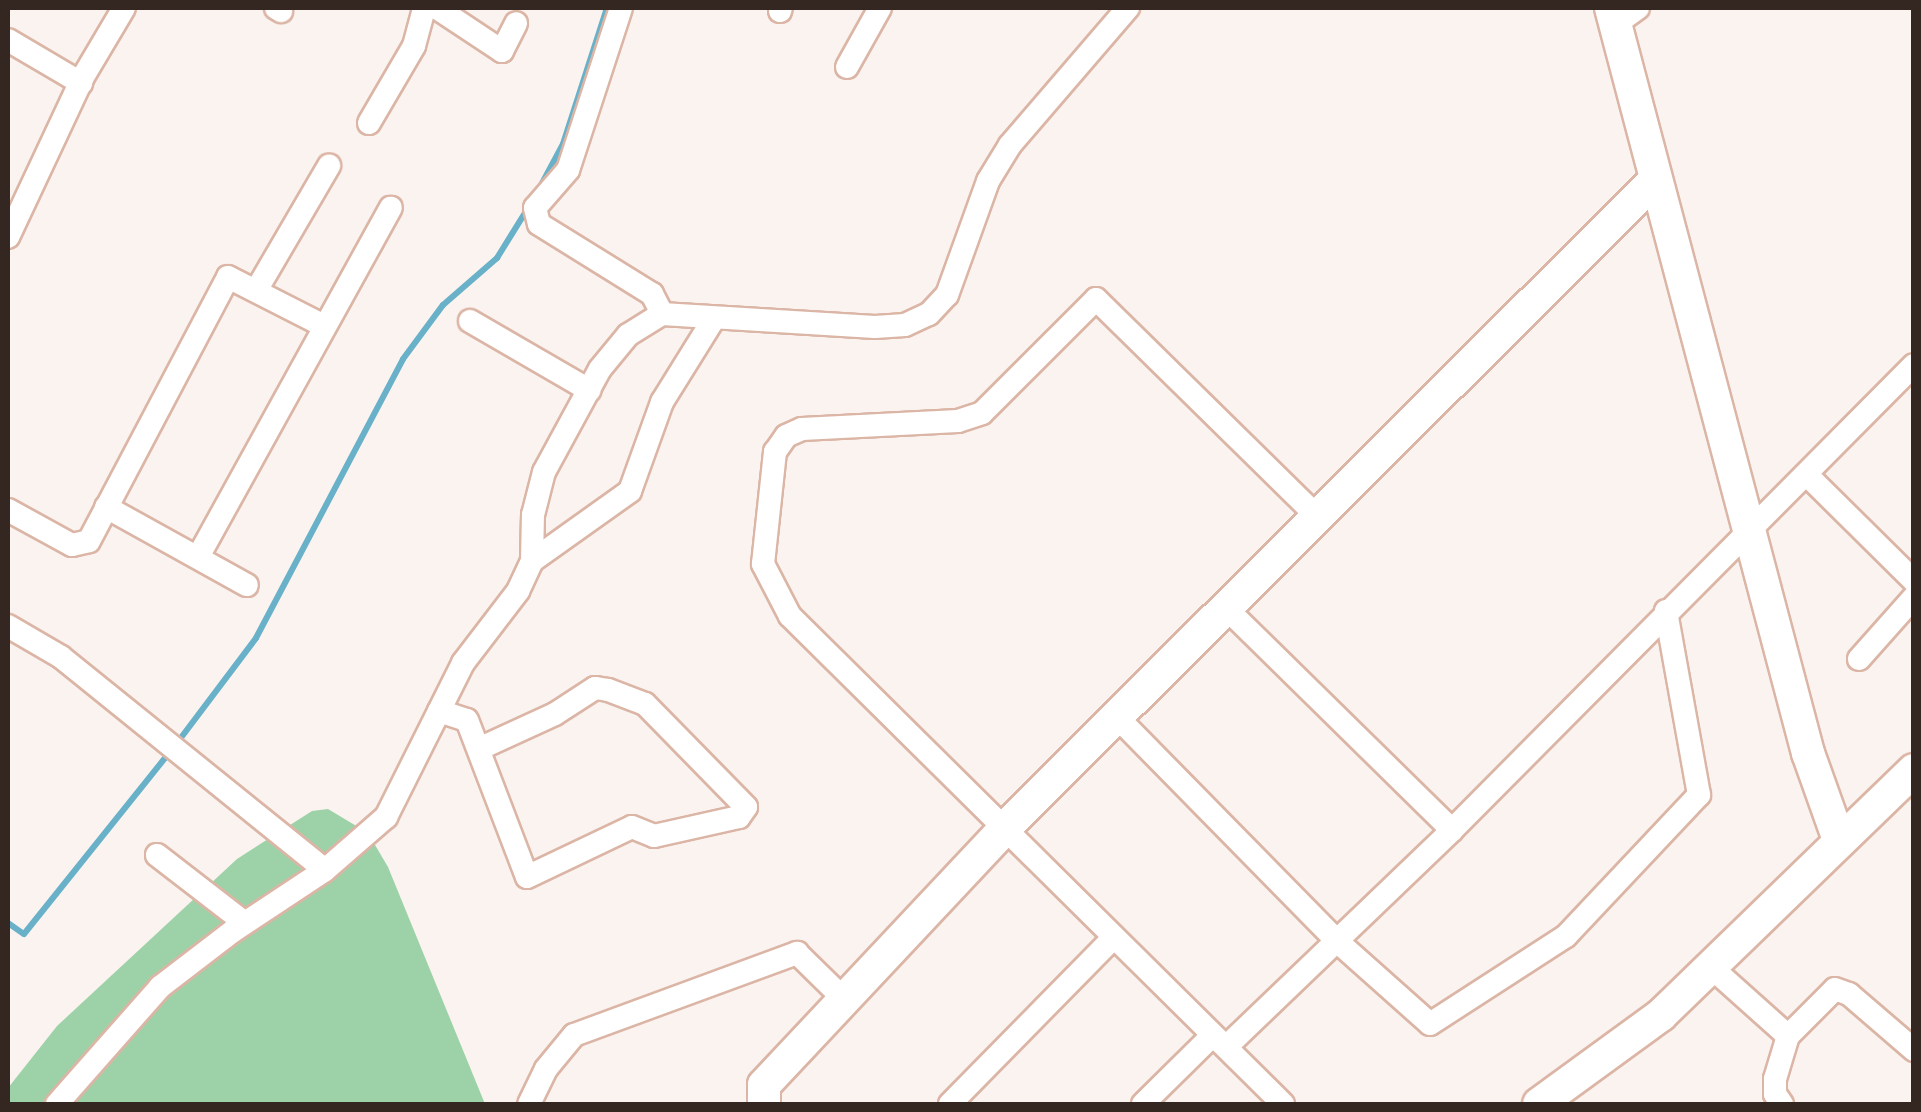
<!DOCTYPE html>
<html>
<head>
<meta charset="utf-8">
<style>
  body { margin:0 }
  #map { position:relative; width:1921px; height:1112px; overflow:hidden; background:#fbf3f0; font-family:Lora,serif }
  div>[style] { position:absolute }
  .forest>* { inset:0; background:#9dd2a8 }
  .stream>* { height:6px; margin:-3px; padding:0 3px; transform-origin:3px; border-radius:3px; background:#68b1c9 }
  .roads { filter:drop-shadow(2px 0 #dbb5a5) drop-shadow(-2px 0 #dbb5a5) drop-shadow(0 2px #dbb5a5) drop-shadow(0 -2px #dbb5a5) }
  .street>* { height:22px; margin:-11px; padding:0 11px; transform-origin:11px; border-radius:11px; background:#fff }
  .secondary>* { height:32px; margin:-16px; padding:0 16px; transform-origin:16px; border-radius:16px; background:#fff }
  span { translate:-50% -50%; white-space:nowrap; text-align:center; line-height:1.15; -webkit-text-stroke:9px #fbf3f0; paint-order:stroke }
  .frame { position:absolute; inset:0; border:10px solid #342620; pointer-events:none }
</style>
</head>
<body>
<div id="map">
  <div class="forest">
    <i style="clip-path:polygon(328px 809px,368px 833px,388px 867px,485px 1104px,8px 1104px,8px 1088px,57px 1026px,237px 859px,312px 811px)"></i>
  </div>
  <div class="stream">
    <i style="left:539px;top:189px;width:51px;rotate:-61.9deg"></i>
    <i style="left:563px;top:144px;width:143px;rotate:-72.1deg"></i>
    <i style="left:177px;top:743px;width:131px;rotate:-53deg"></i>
    <i style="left:256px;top:638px;width:315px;rotate:-62.2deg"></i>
    <i style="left:403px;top:359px;width:67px;rotate:-53.5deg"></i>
    <i style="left:443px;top:305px;width:72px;rotate:-41deg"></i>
    <i style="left:497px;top:258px;width:59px;rotate:-58.2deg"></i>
    <i style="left:8px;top:923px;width:19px;rotate:35deg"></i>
    <i style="left:24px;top:934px;width:232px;rotate:-51.3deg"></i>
  </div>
  <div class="roads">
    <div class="street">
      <i style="left:276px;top:8px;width:6px;rotate:31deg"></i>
      <i style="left:437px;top:8px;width:78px;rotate:33.5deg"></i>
      <i style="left:502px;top:51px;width:31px;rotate:-63deg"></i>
      <i style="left:621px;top:8px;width:170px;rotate:108.1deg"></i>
      <i style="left:568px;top:170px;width:50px;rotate:131deg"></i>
      <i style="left:535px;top:208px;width:16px;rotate:76deg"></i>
      <i style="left:539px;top:224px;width:133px;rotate:31.8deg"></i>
      <i style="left:652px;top:294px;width:22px;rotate:63deg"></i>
      <i style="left:780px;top:11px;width:3px;rotate:-72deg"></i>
      <i style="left:1616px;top:24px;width:27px;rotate:-36deg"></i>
      <i style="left:8px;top:40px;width:85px;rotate:30.5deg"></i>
      <i style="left:847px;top:67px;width:68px;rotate:-60.8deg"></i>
      <i style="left:369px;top:123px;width:89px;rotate:-59.7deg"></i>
      <i style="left:414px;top:46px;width:39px;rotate:-75deg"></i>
      <i style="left:8px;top:237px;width:177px;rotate:-64.9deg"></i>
      <i style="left:83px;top:77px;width:80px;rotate:-59.3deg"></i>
      <i style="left:257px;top:289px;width:143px;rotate:-59.7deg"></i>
      <i style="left:470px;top:321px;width:138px;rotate:30.1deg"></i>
      <i style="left:1807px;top:475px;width:151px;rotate:44.7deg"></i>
      <i style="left:106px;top:507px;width:161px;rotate:29deg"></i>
      <i style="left:8px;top:510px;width:73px;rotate:28.7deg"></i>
      <i style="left:72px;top:545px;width:17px;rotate:-13deg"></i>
      <i style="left:89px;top:541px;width:298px;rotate:-62.2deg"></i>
      <i style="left:228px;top:277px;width:108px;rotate:27deg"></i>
      <i style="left:198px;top:557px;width:399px;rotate:-61.1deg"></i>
      <i style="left:532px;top:561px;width:120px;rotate:-35.5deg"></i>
      <i style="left:630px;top:491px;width:95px;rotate:-70.2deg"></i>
      <i style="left:662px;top:402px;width:97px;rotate:-58.1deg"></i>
      <i style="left:1226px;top:608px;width:317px;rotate:44.5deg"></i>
      <i style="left:8px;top:626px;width:61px;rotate:30.3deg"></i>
      <i style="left:61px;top:657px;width:339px;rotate:38.9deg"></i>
      <i style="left:1859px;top:659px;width:83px;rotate:-48.4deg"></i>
      <i style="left:439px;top:711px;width:29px;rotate:18deg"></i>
      <i style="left:467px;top:720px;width:168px;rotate:69.1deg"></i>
      <i style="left:527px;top:877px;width:116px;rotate:-25.5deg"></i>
      <i style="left:632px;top:827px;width:24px;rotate:22deg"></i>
      <i style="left:654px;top:836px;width:87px;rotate:-12.6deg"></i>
      <i style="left:739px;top:817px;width:12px;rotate:-55deg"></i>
      <i style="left:746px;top:807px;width:144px;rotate:-134.4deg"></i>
      <i style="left:645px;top:704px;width:40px;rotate:-159deg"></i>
      <i style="left:608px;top:690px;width:13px;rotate:-171deg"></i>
      <i style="left:595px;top:688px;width:48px;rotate:147deg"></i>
      <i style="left:555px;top:714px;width:81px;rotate:155.3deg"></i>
      <i style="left:1117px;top:717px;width:315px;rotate:45.5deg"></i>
      <i style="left:1338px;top:942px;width:123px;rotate:41.7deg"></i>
      <i style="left:1430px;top:1024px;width:162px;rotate:-32.9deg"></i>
      <i style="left:1566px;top:936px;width:194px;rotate:-46.7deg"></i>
      <i style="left:1699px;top:795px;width:187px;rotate:-100.2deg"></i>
      <i style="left:157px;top:855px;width:111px;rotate:37.7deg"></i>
      <i style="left:1712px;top:968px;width:102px;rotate:41.8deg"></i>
      <i style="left:1226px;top:1047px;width:313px;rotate:-43.8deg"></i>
      <i style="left:1452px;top:830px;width:655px;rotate:-45.19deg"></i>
      <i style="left:57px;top:1104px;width:156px;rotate:-48.6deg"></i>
      <i style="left:160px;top:987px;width:92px;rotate:-37.5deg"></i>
      <i style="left:233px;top:931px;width:110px;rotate:-33.5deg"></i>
      <i style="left:325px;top:870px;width:81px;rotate:-41deg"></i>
      <i style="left:386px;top:817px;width:172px;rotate:-63.4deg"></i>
      <i style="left:463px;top:663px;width:91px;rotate:-52.6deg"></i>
      <i style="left:518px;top:591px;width:33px;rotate:-65deg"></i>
      <i style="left:532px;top:561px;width:46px;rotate:-88.8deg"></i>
      <i style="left:533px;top:515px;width:44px;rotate:-75.7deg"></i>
      <i style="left:544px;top:472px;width:117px;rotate:-61.5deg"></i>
      <i style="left:600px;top:369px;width:44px;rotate:-50.5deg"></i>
      <i style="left:628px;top:335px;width:40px;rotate:-32deg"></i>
      <i style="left:662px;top:314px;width:213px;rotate:3.5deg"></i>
      <i style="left:875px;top:327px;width:30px;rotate:-4deg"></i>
      <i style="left:905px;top:325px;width:26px;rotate:-25deg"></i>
      <i style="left:929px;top:314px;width:26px;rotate:-47deg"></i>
      <i style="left:947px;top:295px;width:121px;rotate:-70.2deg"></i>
      <i style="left:988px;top:181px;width:42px;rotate:-58.6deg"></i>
      <i style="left:1010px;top:145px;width:181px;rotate:-49.3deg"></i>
      <i style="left:529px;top:1104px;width:39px;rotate:-64deg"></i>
      <i style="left:546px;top:1069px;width:44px;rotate:-50.5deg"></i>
      <i style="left:574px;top:1035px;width:238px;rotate:-20.2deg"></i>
      <i style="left:797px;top:953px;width:64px;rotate:44.4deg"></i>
      <i style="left:950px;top:1104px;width:234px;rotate:-45.5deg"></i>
      <i style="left:1143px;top:1104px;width:98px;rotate:-44.6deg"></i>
      <i style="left:1283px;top:1104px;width:694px;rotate:-135.29deg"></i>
      <i style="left:790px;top:616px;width:59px;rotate:-117.4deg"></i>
      <i style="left:763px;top:564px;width:113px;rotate:-83.9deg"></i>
      <i style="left:775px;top:452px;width:19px;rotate:-55deg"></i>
      <i style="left:786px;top:436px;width:17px;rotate:-24deg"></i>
      <i style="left:802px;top:429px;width:156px;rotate:-2.9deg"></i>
      <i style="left:958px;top:421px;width:25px;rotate:-18deg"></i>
      <i style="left:982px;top:413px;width:161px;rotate:-45deg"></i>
      <i style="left:1096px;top:299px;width:311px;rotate:44.5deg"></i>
      <i style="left:1782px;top:1104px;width:12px;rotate:-125deg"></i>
      <i style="left:1775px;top:1094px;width:15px;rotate:-90deg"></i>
      <i style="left:1775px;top:1079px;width:45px;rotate:-73.2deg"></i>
      <i style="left:1788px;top:1036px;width:66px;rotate:-45deg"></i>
      <i style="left:1835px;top:989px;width:15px;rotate:20deg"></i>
      <i style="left:1849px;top:994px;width:86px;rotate:40.7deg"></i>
    </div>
    <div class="secondary">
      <i style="left:1611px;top:8px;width:771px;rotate:75.19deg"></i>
      <i style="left:1808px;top:753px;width:92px;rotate:70.4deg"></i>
      <i style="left:764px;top:1104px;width:19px;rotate:-90deg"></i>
      <i style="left:764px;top:1085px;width:352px;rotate:-46.8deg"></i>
      <i style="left:1005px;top:828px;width:918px;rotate:-44.91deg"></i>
      <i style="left:1539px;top:1104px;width:151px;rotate:-36.1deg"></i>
      <i style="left:1661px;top:1015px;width:352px;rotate:-44.1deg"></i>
    </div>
  </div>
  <div class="frame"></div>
</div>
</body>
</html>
